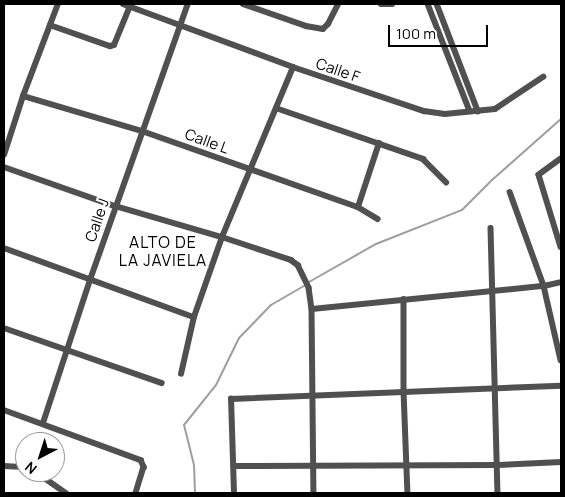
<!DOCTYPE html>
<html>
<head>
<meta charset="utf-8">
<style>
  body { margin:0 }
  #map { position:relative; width:565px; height:497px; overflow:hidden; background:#fff; font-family:Manrope,sans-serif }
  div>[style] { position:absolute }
  .stream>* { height:2px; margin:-1px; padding:0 1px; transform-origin:1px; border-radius:1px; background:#9e9e9e }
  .minor>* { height:5.5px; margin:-2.75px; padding:0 2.75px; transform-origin:2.75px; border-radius:2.75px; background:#505050 }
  span { translate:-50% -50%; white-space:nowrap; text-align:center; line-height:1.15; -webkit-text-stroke:4px #fff; paint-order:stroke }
  .street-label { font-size:15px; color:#000 }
  .neighbourhood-label { font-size:16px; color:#000; letter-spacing:1px }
  .frame { position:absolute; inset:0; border:5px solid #000; pointer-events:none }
  .north { position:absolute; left:15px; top:432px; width:50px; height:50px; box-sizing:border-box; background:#fff; border:1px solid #999; border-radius:50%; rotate:220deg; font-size:14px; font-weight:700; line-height:20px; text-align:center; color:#000 }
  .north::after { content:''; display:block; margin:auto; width:18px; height:22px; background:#000; clip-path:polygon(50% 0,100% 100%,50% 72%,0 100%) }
  .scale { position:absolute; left:388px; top:25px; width:100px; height:22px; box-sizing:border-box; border:2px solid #000; border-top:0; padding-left:6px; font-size:15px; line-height:18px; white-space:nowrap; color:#000; -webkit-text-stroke:4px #fff; paint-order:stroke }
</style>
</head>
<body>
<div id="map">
  <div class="stream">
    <i style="left:309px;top:282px;width:77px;rotate:-29.6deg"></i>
    <i style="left:376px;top:244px;width:92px;rotate:-21.6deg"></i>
    <i style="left:462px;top:210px;width:42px;rotate:-45deg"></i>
    <i style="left:492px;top:180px;width:92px;rotate:-41.5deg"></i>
    <i style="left:195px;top:493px;width:28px;rotate:-92deg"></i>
    <i style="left:194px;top:465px;width:41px;rotate:-104deg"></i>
    <i style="left:184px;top:425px;width:51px;rotate:-51.3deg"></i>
    <i style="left:216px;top:385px;width:52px;rotate:-63.9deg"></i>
    <i style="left:239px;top:338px;width:46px;rotate:-45.9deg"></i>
    <i style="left:271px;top:305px;width:39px;rotate:-30deg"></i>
  </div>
  <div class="minor">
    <i style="left:123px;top:4px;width:181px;rotate:20.3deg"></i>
    <i style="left:293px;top:67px;width:138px;rotate:18.6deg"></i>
    <i style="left:424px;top:111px;width:21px;rotate:8deg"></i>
    <i style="left:445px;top:114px;width:50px;rotate:-5.7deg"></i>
    <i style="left:495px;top:109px;width:58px;rotate:-33.7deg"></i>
    <i style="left:243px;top:4px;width:67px;rotate:19.2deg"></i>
    <i style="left:306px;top:26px;width:17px;rotate:10deg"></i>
    <i style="left:323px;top:29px;width:7px;rotate:-45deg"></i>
    <i style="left:328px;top:24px;width:22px;rotate:-63deg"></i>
    <i style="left:381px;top:4px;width:11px"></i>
    <i style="left:428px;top:4px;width:115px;rotate:68.6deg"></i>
    <i style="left:437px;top:4px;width:115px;rotate:69deg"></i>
    <i style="left:50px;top:25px;width:64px;rotate:19.3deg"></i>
    <i style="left:110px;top:46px;width:4px;rotate:-14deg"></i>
    <i style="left:114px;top:45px;width:42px;rotate:-67.7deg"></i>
    <i style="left:23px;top:96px;width:124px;rotate:16.4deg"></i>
    <i style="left:142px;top:131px;width:229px;rotate:19.4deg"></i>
    <i style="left:358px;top:207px;width:23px;rotate:31deg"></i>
    <i style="left:276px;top:108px;width:156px;rotate:19.1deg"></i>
    <i style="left:423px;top:159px;width:33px;rotate:45deg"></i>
    <i style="left:4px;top:155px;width:62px;rotate:-72.1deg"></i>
    <i style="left:23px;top:96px;width:98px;rotate:-69.2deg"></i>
    <i style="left:561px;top:159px;width:27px;rotate:144deg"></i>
    <i style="left:539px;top:175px;width:75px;rotate:73deg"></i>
    <i style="left:4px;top:167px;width:118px;rotate:19.4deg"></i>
    <i style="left:115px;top:206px;width:111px;rotate:16.2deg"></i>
    <i style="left:222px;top:237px;width:73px;rotate:18.4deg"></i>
    <i style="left:291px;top:260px;width:9px;rotate:36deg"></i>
    <i style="left:298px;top:265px;width:25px;rotate:64deg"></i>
    <i style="left:309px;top:288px;width:21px;rotate:82deg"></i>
    <i style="left:312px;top:309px;width:184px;rotate:89.4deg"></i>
    <i style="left:510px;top:192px;width:100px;rotate:70.1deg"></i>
    <i style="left:544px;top:286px;width:76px;rotate:77.1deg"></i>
    <i style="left:358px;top:207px;width:67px;rotate:-71.8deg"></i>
    <i style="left:491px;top:228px;width:265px;rotate:88.5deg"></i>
    <i style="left:4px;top:248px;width:202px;rotate:20deg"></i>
    <i style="left:404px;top:299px;width:92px;rotate:90deg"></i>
    <i style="left:404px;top:391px;width:102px;rotate:87.8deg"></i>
    <i style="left:312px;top:309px;width:233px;rotate:-5.7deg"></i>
    <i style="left:544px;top:286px;width:17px;rotate:-13deg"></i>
    <i style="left:4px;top:328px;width:167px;rotate:19.2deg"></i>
    <i style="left:181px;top:374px;width:58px;rotate:-77.2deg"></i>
    <i style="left:194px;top:317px;width:85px;rotate:-70.7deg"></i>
    <i style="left:222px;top:237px;width:184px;rotate:-67.3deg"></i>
    <i style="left:4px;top:410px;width:146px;rotate:20.1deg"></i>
    <i style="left:141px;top:460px;width:8px;rotate:67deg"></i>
    <i style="left:144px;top:467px;width:27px;rotate:107deg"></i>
    <i style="left:43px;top:423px;width:151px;rotate:-71.8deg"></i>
    <i style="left:90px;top:280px;width:293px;rotate:-70.5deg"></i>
    <i style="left:4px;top:466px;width:21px;rotate:3deg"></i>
    <i style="left:234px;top:466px;width:264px;rotate:-0.2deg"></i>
    <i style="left:498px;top:465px;width:63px;rotate:-2.7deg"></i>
    <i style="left:36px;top:472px;width:37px;rotate:35deg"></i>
    <i style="left:234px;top:493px;width:94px;rotate:-91.8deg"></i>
    <i style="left:231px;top:399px;width:330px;rotate:-2.3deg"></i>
  </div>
  <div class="street-label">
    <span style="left:338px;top:70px;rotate:19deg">Calle F</span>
    <span style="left:207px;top:141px;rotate:20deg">Calle L</span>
    <span style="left:97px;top:220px;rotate:-71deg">Calle J</span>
  </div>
  <div class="neighbourhood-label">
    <span style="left:163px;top:251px">ALTO DE<br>LA JAVIELA</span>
  </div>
  <div class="frame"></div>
  <div class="north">N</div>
  <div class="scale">100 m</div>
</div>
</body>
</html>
